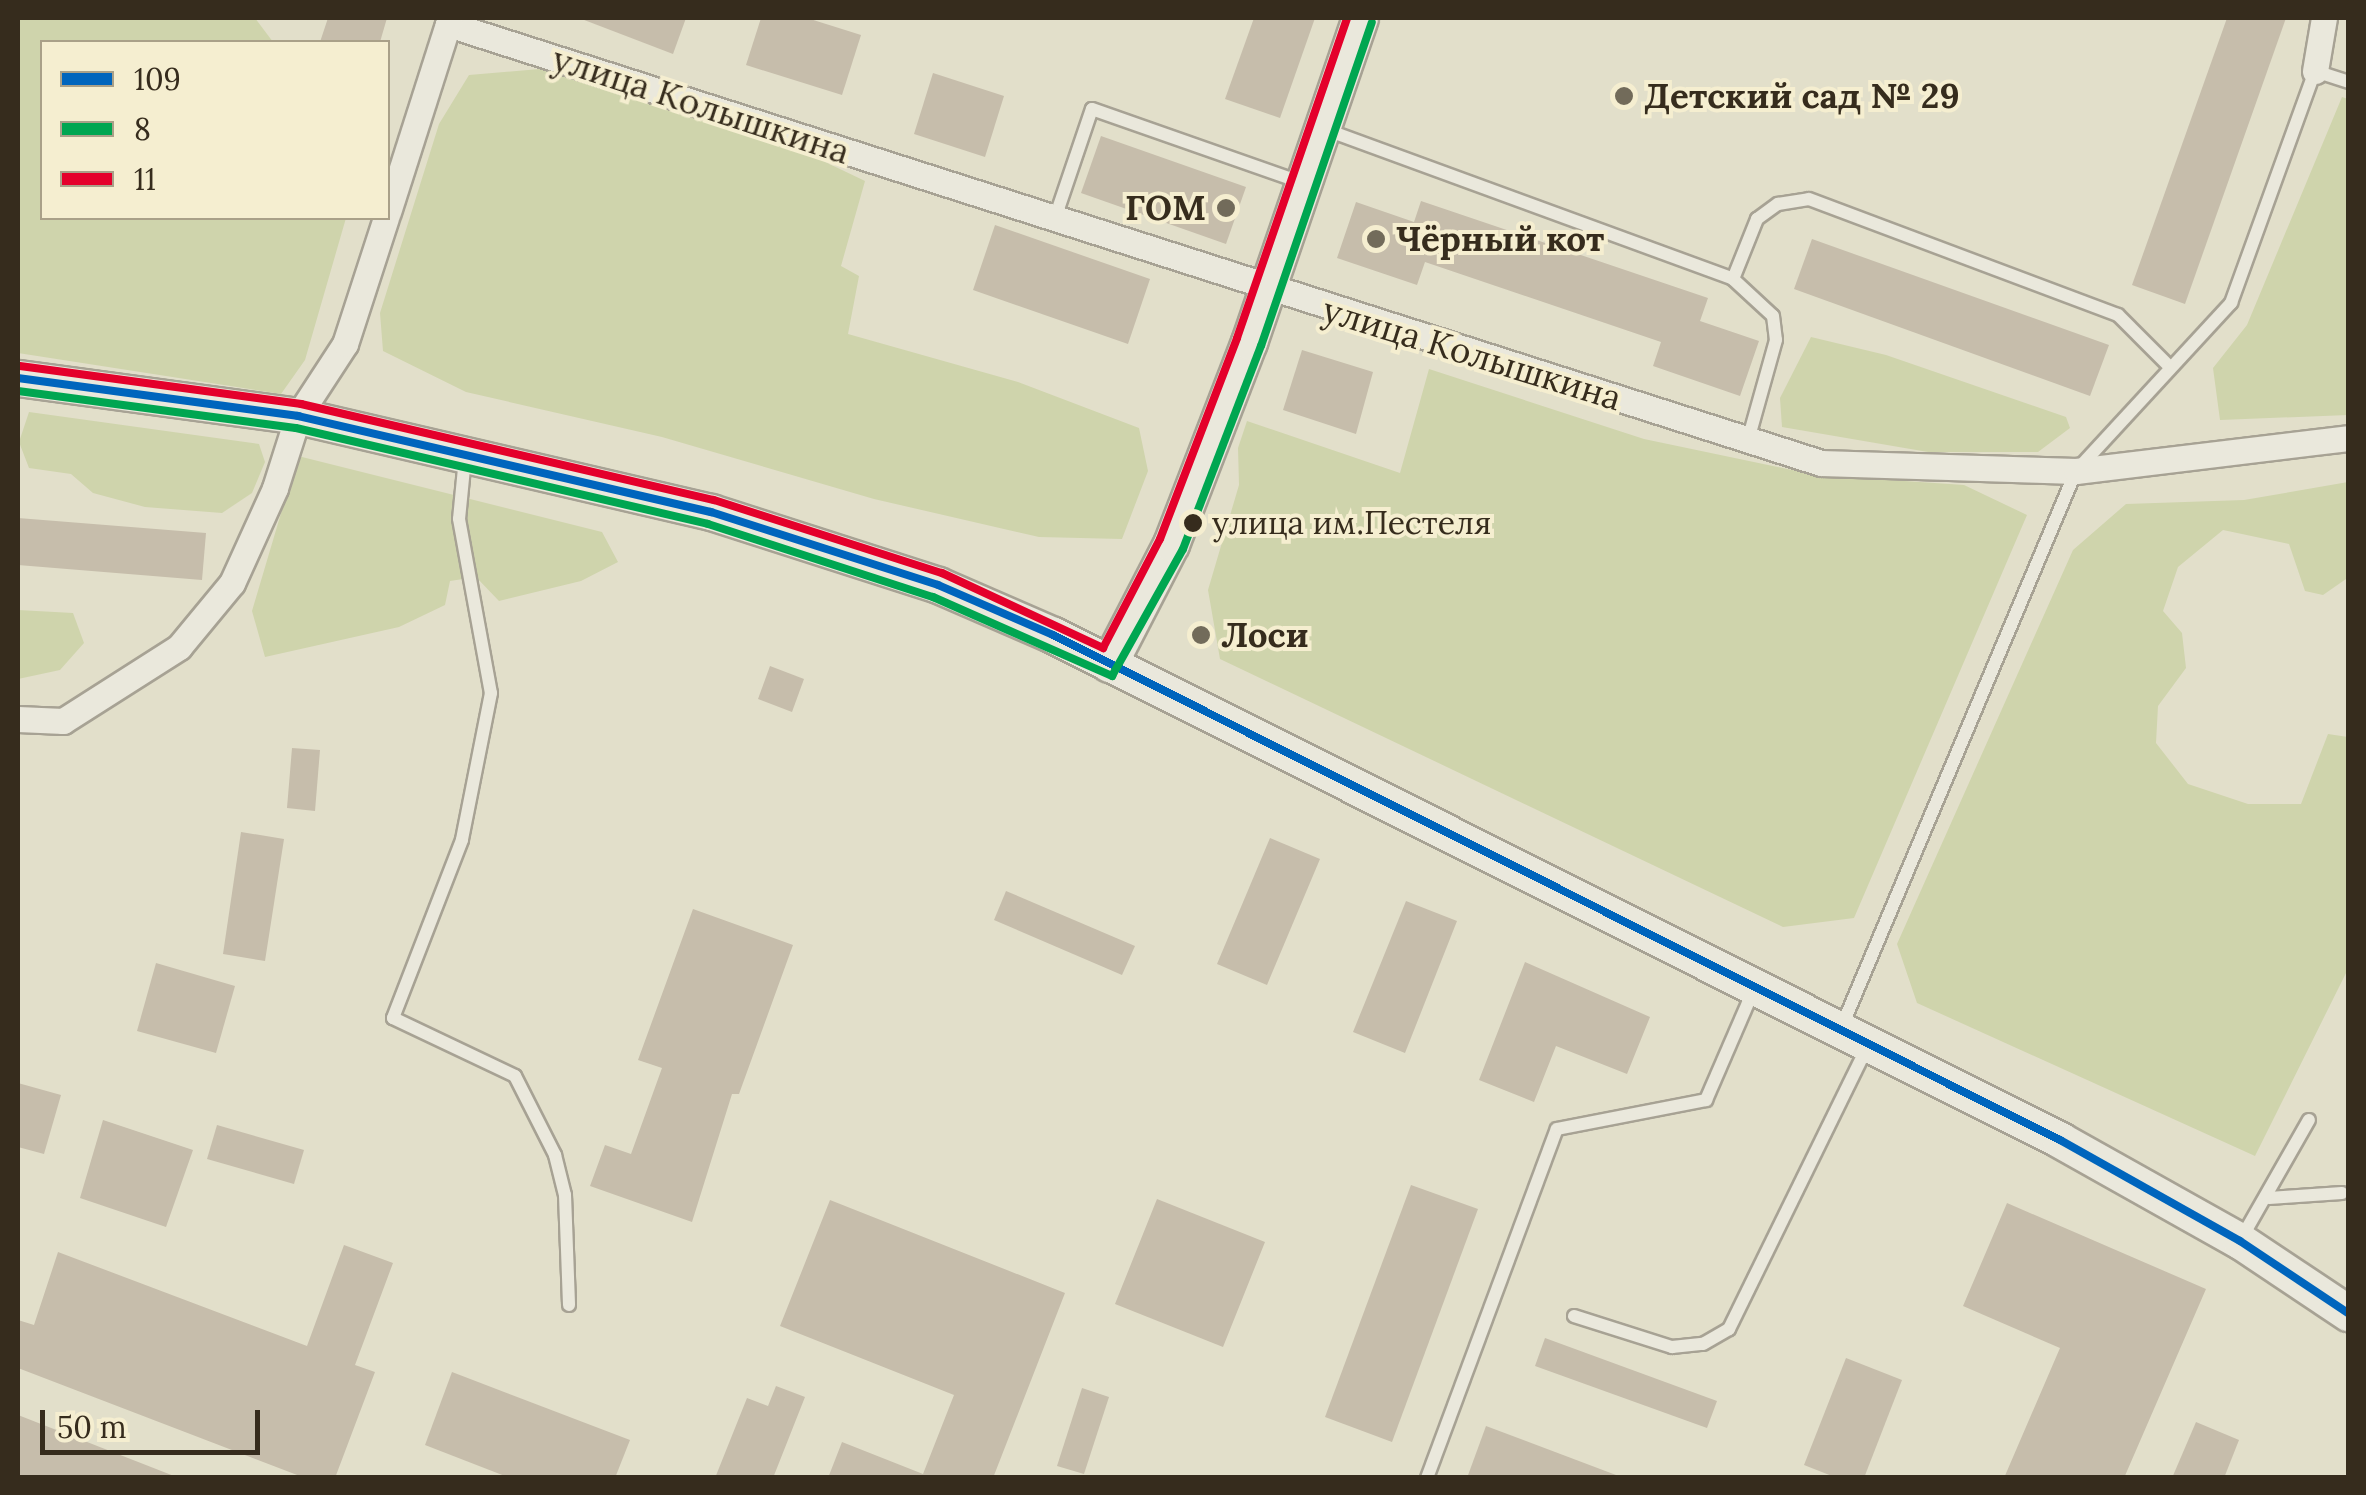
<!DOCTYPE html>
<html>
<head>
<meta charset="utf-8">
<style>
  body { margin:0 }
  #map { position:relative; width:2366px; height:1495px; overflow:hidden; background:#e2dfca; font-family:Lora,serif }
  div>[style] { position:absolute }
  .green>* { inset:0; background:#cfd4ac }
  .building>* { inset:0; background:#c6bdab }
  .roads { filter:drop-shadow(2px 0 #a7a294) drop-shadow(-2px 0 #a7a294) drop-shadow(0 2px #a7a294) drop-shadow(0 -2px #a7a294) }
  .lane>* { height:12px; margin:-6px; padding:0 6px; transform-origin:6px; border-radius:6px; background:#eae8dc }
  .street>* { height:25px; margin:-12.5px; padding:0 12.5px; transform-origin:12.5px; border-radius:12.5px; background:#eae8dc }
  .secondary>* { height:35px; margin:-17.5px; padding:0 17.5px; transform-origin:17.5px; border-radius:17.5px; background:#eae8dc }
  .bus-1>* { height:8px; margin:-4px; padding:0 4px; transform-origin:4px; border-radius:4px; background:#0065bd }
  .bus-2>* { height:8px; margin:-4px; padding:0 4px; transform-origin:4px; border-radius:4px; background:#00a651 }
  .bus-3>* { height:8px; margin:-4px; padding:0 4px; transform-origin:4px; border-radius:4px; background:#e4002b }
  .dots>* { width:28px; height:28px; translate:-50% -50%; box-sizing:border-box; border:5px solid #f5eed0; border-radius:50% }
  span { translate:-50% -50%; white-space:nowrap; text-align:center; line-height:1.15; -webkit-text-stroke:8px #f5eed0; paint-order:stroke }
  .bus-label { font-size:32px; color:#362c1d }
  .left { translate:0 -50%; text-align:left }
  .poi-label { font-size:35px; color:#362c1d; font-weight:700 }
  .right { translate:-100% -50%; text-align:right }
  .street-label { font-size:35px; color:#362c1d }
  .frame { position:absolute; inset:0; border:20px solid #362c1d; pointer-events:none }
  .legend { position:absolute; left:40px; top:40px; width:350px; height:180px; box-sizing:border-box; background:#f5eed0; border:2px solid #a9a088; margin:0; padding:12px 18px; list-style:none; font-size:30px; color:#362c1d }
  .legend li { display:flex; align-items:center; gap:20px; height:50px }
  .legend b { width:50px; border:2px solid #a9a088 }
  .scale { position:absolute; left:40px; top:1410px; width:220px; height:45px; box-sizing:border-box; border:5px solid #362c1d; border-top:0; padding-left:12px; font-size:30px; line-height:35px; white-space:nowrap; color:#362c1d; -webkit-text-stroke:8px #f5eed0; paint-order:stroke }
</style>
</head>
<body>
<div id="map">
  <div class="green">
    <i style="clip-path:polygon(18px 18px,255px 18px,273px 42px,42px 42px,42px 218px,346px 218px,305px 360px,281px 394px,18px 353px)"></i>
    <i style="clip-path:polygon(551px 68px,794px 147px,865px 181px,841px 266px,859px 276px,848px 334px,1018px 382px,1139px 428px,1148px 471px,1122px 539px,1039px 537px,874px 499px,662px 437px,466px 392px,383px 351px,380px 313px,439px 124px,469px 75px)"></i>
    <i style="clip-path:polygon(2342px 97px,2348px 99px,2348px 415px,2220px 420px,2213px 368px,2247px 325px)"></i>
    <i style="clip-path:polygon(1811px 337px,1886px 355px,2066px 417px,2070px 428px,2038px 452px,1928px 452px,1782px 427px,1780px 398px)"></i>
    <i style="clip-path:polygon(1429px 369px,1644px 439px,1816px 475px,1964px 485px,2027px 515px,1854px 918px,1783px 927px,1220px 659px,1208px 590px,1239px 485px,1238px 448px,1247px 421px,1400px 473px)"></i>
    <i style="clip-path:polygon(29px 412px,259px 444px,265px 462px,252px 493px,222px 513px,145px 507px,93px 493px,71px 474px,29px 468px,19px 442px)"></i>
    <i style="clip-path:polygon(298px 456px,602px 532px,618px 562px,581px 581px,499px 601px,476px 577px,450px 581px,445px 605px,399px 627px,265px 657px,252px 611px)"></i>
    <i style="clip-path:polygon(2348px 482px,2346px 579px,2323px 595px,2305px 591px,2289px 544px,2223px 530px,2178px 567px,2163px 611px,2182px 633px,2186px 668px,2158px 706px,2156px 743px,2188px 784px,2248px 804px,2301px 804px,2328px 734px,2348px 737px,2348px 969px,2255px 1156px,1917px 1003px,1897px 944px,2073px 550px,2126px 504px,2244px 500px)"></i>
    <i style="clip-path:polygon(18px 610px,73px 613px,84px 643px,60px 670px,18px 679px)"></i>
  </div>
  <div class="building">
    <i style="clip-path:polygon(328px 18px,387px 18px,380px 42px,320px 42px)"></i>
    <i style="clip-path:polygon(579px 18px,686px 18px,673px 54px)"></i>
    <i style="clip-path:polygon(761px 18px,807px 18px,861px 35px,842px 95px,746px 65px)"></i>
    <i style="clip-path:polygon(1254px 18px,1315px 18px,1280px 118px,1225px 99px)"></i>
    <i style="clip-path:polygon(2227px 18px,2286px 18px,2185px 304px,2132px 285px)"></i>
    <i style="clip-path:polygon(933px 73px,1004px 96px,985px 157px,914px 134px)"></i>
    <i style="clip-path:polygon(1101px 136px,1246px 187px,1226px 244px,1081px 193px)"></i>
    <i style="clip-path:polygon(1421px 201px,1708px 298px,1700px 321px,1759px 341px,1740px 396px,1653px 366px,1661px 342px,1425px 262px,1417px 285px,1337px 258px,1356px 202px,1414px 222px)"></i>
    <i style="clip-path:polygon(995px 225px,1150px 279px,1128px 344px,973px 290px)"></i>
    <i style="clip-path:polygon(1812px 239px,2109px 345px,2090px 396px,1794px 289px)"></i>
    <i style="clip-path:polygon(1302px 350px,1373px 372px,1356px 434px,1283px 410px)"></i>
    <i style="clip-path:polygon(18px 518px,206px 533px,202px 580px,18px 565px)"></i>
    <i style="clip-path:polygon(770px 666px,804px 679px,792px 712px,758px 699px)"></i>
    <i style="clip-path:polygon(292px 748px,320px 750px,315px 811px,287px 808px)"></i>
    <i style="clip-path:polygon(241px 832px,284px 839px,265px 961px,223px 954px)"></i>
    <i style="clip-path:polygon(1270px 838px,1320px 859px,1267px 985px,1217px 964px)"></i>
    <i style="clip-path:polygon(1006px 891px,1135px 946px,1122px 975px,994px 920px)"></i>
    <i style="clip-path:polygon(1406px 901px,1457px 921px,1405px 1053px,1353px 1032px)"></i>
    <i style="clip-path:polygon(693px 909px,793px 945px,739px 1094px,732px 1094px,692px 1222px,590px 1186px,605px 1145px,631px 1154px,662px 1068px,638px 1060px)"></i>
    <i style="clip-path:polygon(1525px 962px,1650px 1017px,1627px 1074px,1556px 1046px,1534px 1102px,1479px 1080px)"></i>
    <i style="clip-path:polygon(156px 963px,235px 986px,216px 1053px,137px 1031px)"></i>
    <i style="clip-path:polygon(18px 1083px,61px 1095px,44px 1154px,18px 1147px)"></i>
    <i style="clip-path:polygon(103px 1120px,193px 1150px,166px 1227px,80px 1198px)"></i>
    <i style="clip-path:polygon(217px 1125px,304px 1150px,294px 1184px,207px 1159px)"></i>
    <i style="clip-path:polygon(1411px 1185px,1478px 1209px,1392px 1442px,1325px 1417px)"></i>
    <i style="clip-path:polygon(1157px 1199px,1265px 1242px,1223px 1347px,1115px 1304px)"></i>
    <i style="clip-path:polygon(830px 1200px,1065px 1293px,993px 1478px,828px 1478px,842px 1442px,923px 1474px,954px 1395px,780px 1326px)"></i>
    <i style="clip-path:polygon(2007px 1203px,2206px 1289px,2124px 1478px,2004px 1478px,2060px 1348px,1963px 1306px)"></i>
    <i style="clip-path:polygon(344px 1245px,393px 1263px,355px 1365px,375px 1372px,335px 1478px,305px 1478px,18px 1368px,18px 1320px,34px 1325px,58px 1252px,307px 1346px)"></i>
    <i style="clip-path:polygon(1545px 1338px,1717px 1401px,1707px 1428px,1535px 1366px)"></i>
    <i style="clip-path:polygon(1846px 1358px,1902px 1380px,1864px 1478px,1837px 1478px,1804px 1465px)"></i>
    <i style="clip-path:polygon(452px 1372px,630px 1440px,615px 1478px,510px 1478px,425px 1445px)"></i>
    <i style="clip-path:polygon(776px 1386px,805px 1397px,773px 1478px,715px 1478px,747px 1398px,768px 1406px)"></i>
    <i style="clip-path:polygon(1082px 1388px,1109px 1397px,1084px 1474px,1057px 1466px)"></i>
    <i style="clip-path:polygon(18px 1415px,174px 1476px,173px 1478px,18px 1478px)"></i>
    <i style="clip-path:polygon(2196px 1422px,2239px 1440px,2224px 1478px,2172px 1478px)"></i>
    <i style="clip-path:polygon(1486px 1426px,1616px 1475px,1615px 1478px,1467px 1478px)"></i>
  </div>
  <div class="roads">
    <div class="lane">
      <i style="left:1324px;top:129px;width:436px;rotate:20.1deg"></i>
      <i style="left:1733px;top:279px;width:54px;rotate:42.8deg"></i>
      <i style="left:1773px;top:316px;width:24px;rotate:83deg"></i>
      <i style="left:1776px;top:340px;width:104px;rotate:105.6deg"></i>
      <i style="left:1055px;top:218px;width:115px;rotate:-71.3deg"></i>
      <i style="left:1092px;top:109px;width:221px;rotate:19.3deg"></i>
      <i style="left:1733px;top:279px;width:65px;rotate:-68.2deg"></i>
      <i style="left:1757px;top:219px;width:26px;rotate:-36deg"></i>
      <i style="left:1778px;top:204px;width:31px;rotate:-9deg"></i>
      <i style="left:1809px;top:199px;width:330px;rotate:20.6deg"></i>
      <i style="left:2118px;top:315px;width:72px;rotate:45deg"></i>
      <i style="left:465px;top:458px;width:61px;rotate:95.6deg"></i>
      <i style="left:459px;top:519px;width:177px;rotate:79.6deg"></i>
      <i style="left:491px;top:693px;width:150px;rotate:101.2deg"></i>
      <i style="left:462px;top:840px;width:191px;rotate:111.2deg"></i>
      <i style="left:393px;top:1018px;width:135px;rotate:25.4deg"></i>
      <i style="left:515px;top:1076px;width:89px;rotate:63.1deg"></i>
      <i style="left:555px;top:1155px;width:41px;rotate:76deg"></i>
      <i style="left:565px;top:1195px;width:110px;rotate:87.9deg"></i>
      <i style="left:1842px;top:1026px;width:602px;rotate:-67.14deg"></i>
      <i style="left:2076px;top:471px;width:229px;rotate:-47.3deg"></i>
      <i style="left:2231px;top:303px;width:247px;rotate:-70.1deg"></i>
      <i style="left:2315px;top:71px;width:35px;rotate:18deg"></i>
      <i style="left:2269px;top:1198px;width:73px;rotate:-3.9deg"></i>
      <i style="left:2241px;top:1239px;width:137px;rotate:-60.3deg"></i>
      <i style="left:1574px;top:1316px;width:103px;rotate:17.6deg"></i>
      <i style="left:1672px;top:1347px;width:31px;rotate:-6deg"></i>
      <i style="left:1703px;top:1344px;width:30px;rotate:-30deg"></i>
      <i style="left:1729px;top:1329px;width:316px;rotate:-63.9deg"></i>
      <i style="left:1427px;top:1478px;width:372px;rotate:-69.6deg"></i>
      <i style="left:1557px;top:1129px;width:152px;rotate:-11deg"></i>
      <i style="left:1706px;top:1100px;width:121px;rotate:-66.6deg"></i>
    </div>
    <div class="street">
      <i style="left:448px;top:24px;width:1441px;rotate:17.73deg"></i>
      <i style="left:1821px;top:463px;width:255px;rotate:1.8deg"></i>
      <i style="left:2076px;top:471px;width:274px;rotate:-6.9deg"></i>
      <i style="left:2315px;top:71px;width:54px;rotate:-80.4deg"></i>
      <i style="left:388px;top:212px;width:204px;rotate:-72.3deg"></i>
      <i style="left:18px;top:719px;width:45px;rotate:2.5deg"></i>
      <i style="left:63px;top:721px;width:138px;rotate:-32.5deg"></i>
      <i style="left:179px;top:647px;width:83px;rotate:-50.4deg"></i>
      <i style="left:232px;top:583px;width:104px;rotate:-65.6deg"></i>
      <i style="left:275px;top:488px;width:76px;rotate:-72.3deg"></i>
      <i style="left:298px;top:416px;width:86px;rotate:-56.9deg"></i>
      <i style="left:345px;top:344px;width:133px;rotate:-72deg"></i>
    </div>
    <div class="secondary">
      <i style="left:18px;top:378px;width:283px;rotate:7.7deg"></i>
      <i style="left:298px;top:416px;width:424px;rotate:13.1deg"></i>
      <i style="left:711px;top:512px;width:238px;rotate:17.8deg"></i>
      <i style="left:938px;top:585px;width:125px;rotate:23.5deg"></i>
      <i style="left:1053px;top:635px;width:1127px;rotate:26.63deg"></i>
      <i style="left:2060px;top:1140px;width:206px;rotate:29.3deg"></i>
      <i style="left:2240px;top:1241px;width:130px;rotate:33.7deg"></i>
      <i style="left:1109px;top:664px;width:135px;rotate:-62.7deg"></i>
      <i style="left:1171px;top:544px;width:217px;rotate:-68.9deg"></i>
      <i style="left:1249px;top:342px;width:342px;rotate:-71.1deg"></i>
    </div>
  </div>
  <div class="bus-1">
    <i style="left:18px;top:378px;width:283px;rotate:7.7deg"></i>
    <i style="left:298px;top:416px;width:424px;rotate:13.1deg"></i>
    <i style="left:711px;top:512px;width:238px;rotate:17.8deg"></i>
    <i style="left:938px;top:585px;width:125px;rotate:23.5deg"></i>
    <i style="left:1053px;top:635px;width:1127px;rotate:26.63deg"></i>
    <i style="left:2060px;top:1140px;width:206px;rotate:29.3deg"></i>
    <i style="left:2240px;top:1241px;width:130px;rotate:33.7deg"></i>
  </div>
  <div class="bus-2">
    <i style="left:18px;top:391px;width:280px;rotate:7.6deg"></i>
    <i style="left:296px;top:428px;width:423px;rotate:13.1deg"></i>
    <i style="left:708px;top:524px;width:237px;rotate:18deg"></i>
    <i style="left:933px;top:597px;width:196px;rotate:23.8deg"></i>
    <i style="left:1112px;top:676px;width:145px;rotate:-60.8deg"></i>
    <i style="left:1183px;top:549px;width:217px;rotate:-69deg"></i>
    <i style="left:1261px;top:346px;width:342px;rotate:-71.1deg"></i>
  </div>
  <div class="bus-3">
    <i style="left:20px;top:366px;width:284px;rotate:7.7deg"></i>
    <i style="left:301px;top:404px;width:424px;rotate:13.1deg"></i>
    <i style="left:714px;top:500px;width:239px;rotate:17.8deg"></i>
    <i style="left:942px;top:573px;width:178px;rotate:25deg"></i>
    <i style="left:1103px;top:648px;width:123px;rotate:-62.4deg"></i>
    <i style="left:1160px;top:539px;width:215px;rotate:-69deg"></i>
    <i style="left:1237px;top:338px;width:338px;rotate:-71deg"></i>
  </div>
  <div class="dots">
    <i style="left:1624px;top:96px;background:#726b5a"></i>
    <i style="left:1226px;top:208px;background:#726b5a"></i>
    <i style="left:1376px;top:239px;background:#726b5a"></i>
    <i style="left:1193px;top:523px;background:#362c1d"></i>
    <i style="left:1201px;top:635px;background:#726b5a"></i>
  </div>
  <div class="bus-label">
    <span class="left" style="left:1212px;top:523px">улица им.Пестеля</span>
  </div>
  <div class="poi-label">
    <span class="left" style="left:1644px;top:96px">Детский сад № 29</span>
    <span class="right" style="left:1206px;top:208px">ГОМ</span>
    <span class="left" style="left:1396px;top:239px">Чёрный кот</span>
    <span class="left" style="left:1221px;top:635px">Лоси</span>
  </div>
  <div class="street-label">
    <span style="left:701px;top:105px;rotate:18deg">улица Колышкина</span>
    <span style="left:1472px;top:354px;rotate:17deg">улица Колышкина</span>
  </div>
  <div class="frame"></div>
  <ul class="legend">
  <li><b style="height:12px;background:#0065bd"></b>109</li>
  <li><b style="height:12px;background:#00a651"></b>8</li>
  <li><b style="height:12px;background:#e4002b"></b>11</li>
  </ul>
  <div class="scale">50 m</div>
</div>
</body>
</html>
